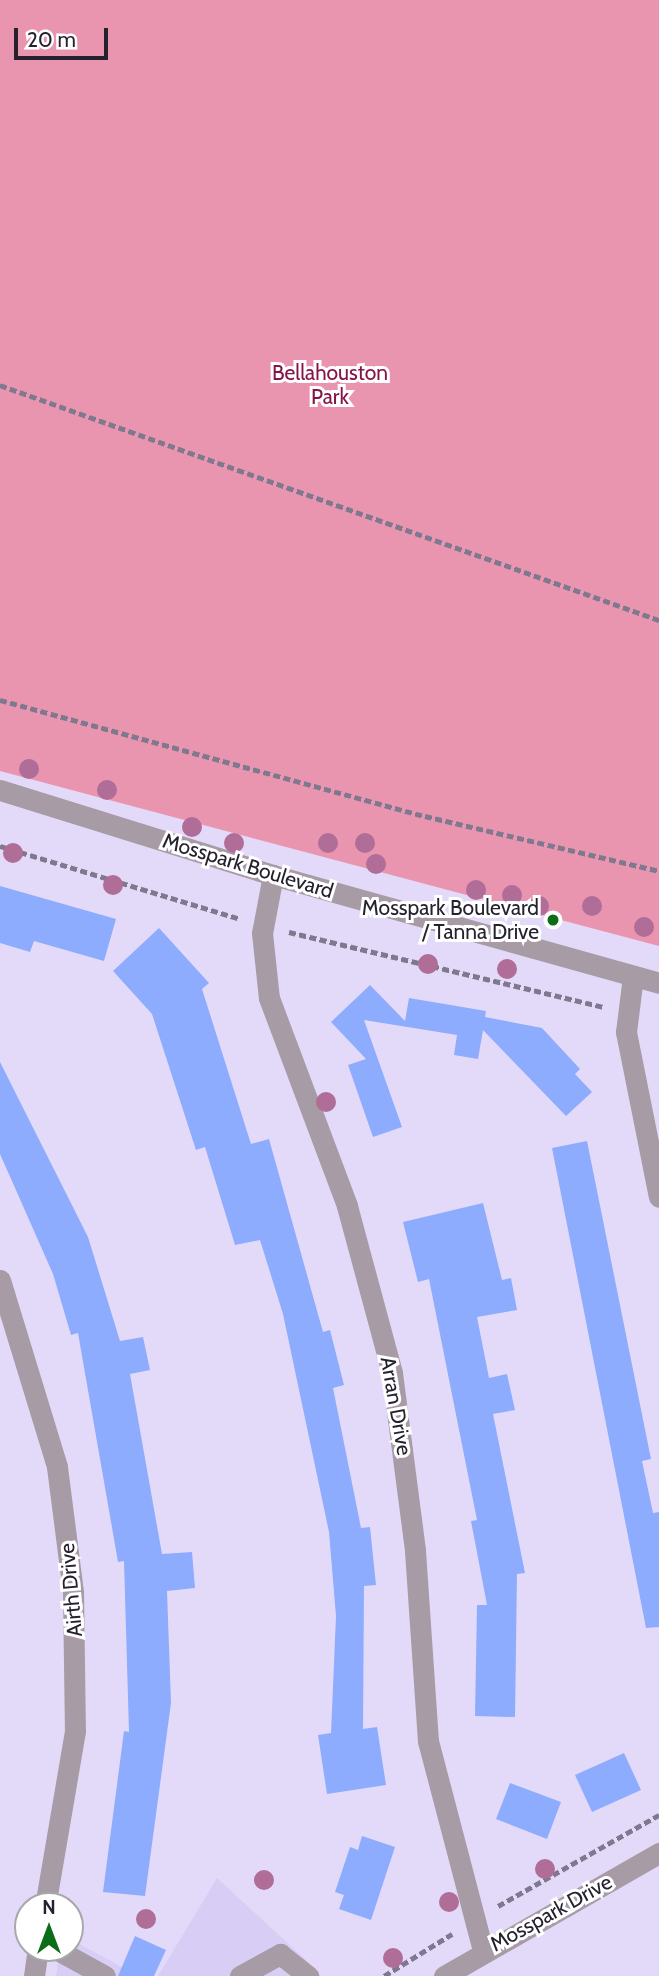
<!DOCTYPE html>
<html>
<head>
<meta charset="utf-8">
<style>
  body { margin:0 }
  #map { position:relative; width:659px; height:1976px; overflow:hidden; background:#e3dafa; font-family:Cabin,sans-serif }
  div>[style] { position:absolute }
  .built>* { inset:0; background:#d8cdf4 }
  .green>* { inset:0; background:#ea95af }
  .building>* { inset:0; background:#8eacfd }
  .path>* { height:4.5px; margin-top:-2.25px; transform-origin:0; background:repeating-linear-gradient(90deg,#7f798f 0 7px,transparent 0 10.5px) }
  .minor>* { height:21px; margin:-10.5px; padding:0 10.5px; transform-origin:10.5px; border-radius:10.5px; background:#a79ba5 }
  .trees>* { width:20px; height:20px; margin:-10px; border-radius:50%; background:#af6d98 }
  .dots>* { width:19px; height:19px; translate:-50% -50%; box-sizing:border-box; border:4px solid #fff; border-radius:50% }
  span { translate:-50% -50%; white-space:nowrap; text-align:center; line-height:1.15; -webkit-text-stroke:6px #fff; paint-order:stroke }
  .park-label { font-size:21px; color:#851447 }
  .street-label { font-size:21px; color:#25222e }
  .poi-label { font-size:21px; color:#25222e }
  .right { translate:-100% -50%; text-align:right }
  .north { position:absolute; left:14px; top:1892px; width:70px; height:70px; box-sizing:border-box; background:#fff; border:2px solid #a8a7ab; border-radius:50%; rotate:0deg; font-size:19px; font-weight:700; line-height:28px; text-align:center; color:#25222e }
  .north::after { content:''; display:block; margin:auto; width:24px; height:32px; background:#0c6d19; clip-path:polygon(50% 0,100% 100%,50% 72%,0 100%) }
  .scale { position:absolute; left:14px; top:28px; width:94px; height:32px; box-sizing:border-box; border:4px solid #25222e; border-top:0; padding-left:9px; font-size:21px; line-height:24px; white-space:nowrap; color:#25222e; -webkit-text-stroke:5px #fff; paint-order:stroke }
</style>
</head>
<body>
<div id="map">
  <div class="built">
    <i style="clip-path:polygon(217px 1878px,307px 1961px,318px 1976px,158px 1976px)"></i>
    <i style="clip-path:polygon(70px 1939px,139px 1976px,56px 1976px,60px 1948px,70px 1948px)"></i>
  </div>
  <div class="green">
    <i style="clip-path:polygon(0 0,659px 0,659px 946px,0 771px)"></i>
  </div>
  <div class="building">
    <i style="clip-path:polygon(0 886px,116px 919px,104px 961px,34px 941px,30px 952px,0 943px)"></i>
    <i style="clip-path:polygon(159px 928px,209px 983px,202px 989px,251px 1144px,269px 1139px,323px 1332px,330px 1330px,344px 1385px,333px 1388px,361px 1528px,370px 1527px,376px 1585px,364px 1586px,363px 1729px,377px 1727px,386px 1785px,327px 1794px,318px 1735px,331px 1733px,336px 1616px,329px 1532px,283px 1314px,260px 1240px,235px 1245px,205px 1147px,196px 1150px,152px 1014px,113px 971px)"></i>
    <i style="clip-path:polygon(370px 985px,405px 1021px,409px 998px,486px 1011px,485px 1017px,542px 1028px,580px 1069px,575px 1074px,592px 1092px,566px 1116px,483px 1030px,478px 1059px,454px 1055px,457px 1035px,364px 1020px,402px 1127px,373px 1137px,348px 1065px,366px 1059px,331px 1022px)"></i>
    <i style="clip-path:polygon(0 1062px,88px 1237px,120px 1341px,143px 1337px,150px 1370px,130px 1374px,162px 1554px,192px 1552px,195px 1588px,167px 1591px,171px 1703px,145px 1896px,103px 1892px,124px 1731px,129px 1732px,124px 1561px,118px 1562px,78px 1333px,71px 1335px,53px 1274px,0 1154px)"></i>
    <i style="clip-path:polygon(587px 1141px,651px 1459px,642px 1461px,653px 1513px,659px 1512px,659px 1627px,646px 1628px,552px 1148px)"></i>
    <i style="clip-path:polygon(483px 1203px,502px 1280px,511px 1278px,517px 1310px,477px 1317px,489px 1378px,507px 1374px,515px 1410px,493px 1414px,525px 1573px,517px 1574px,515px 1717px,475px 1716px,477px 1605px,487px 1605px,471px 1521px,477px 1520px,429px 1279px,418px 1282px,403px 1222px)"></i>
    <i style="clip-path:polygon(624px 1753px,641px 1790px,592px 1812px,575px 1775px)"></i>
    <i style="clip-path:polygon(510px 1783px,561px 1802px,547px 1839px,496px 1819px)"></i>
    <i style="clip-path:polygon(362px 1836px,395px 1847px,371px 1920px,339px 1909px,344px 1895px,335px 1892px,350px 1847px,358px 1850px)"></i>
    <i style="clip-path:polygon(135px 1936px,166px 1950px,154px 1976px,118px 1976px)"></i>
  </div>
  <div class="path">
    <i style="left:0;top:385px;width:700px;rotate:19.63deg"></i>
    <i style="left:0;top:700px;width:441px;rotate:15.3deg"></i>
    <i style="left:425px;top:816px;width:240px;rotate:13.2deg"></i>
    <i style="left:0;top:846px;width:251px;rotate:16.9deg"></i>
    <i style="left:289px;top:932px;width:324px;rotate:13.4deg"></i>
    <i style="left:498px;top:1906px;width:185px;rotate:-29.5deg"></i>
    <i style="left:384px;top:1976px;width:80px;rotate:-31.7deg"></i>
  </div>
  <div class="minor">
    <i style="left:0;top:790px;width:286px;rotate:17.3deg"></i>
    <i style="left:273px;top:875px;width:401px;rotate:15.6deg"></i>
    <i style="left:273px;top:875px;width:59px;rotate:100.7deg"></i>
    <i style="left:262px;top:933px;width:65px;rotate:83.9deg"></i>
    <i style="left:269px;top:998px;width:222px;rotate:69.4deg"></i>
    <i style="left:347px;top:1206px;width:173px;rotate:74.9deg"></i>
    <i style="left:392px;top:1373px;width:179px;rotate:82.6deg"></i>
    <i style="left:415px;top:1551px;width:190px;rotate:86.1deg"></i>
    <i style="left:428px;top:1741px;width:216px;rotate:75.3deg"></i>
    <i style="left:633px;top:976px;width:56px;rotate:97.1deg"></i>
    <i style="left:626px;top:1032px;width:168px;rotate:78.7deg"></i>
    <i style="left:0;top:1280px;width:195px;rotate:73deg"></i>
    <i style="left:57px;top:1467px;width:126px;rotate:82.7deg"></i>
    <i style="left:73px;top:1592px;width:139px;rotate:89.2deg"></i>
    <i style="left:75px;top:1731px;width:178px;rotate:99.7deg"></i>
    <i style="left:54px;top:1948px;width:58px;rotate:28.8deg"></i>
    <i style="left:34px;top:1976px;width:28px;rotate:-82deg"></i>
    <i style="left:240px;top:1976px;width:46px;rotate:-28.8deg"></i>
    <i style="left:280px;top:1954px;width:36px;rotate:38deg"></i>
    <i style="left:444px;top:1976px;width:248px;rotate:-29.8deg"></i>
  </div>
  <div class="trees">
    <i style="left:29px;top:769px"></i>
    <i style="left:107px;top:790px"></i>
    <i style="left:192px;top:827px"></i>
    <i style="left:234px;top:843px"></i>
    <i style="left:328px;top:843px"></i>
    <i style="left:365px;top:843px"></i>
    <i style="left:13px;top:853px"></i>
    <i style="left:376px;top:864px"></i>
    <i style="left:113px;top:885px"></i>
    <i style="left:476px;top:890px"></i>
    <i style="left:512px;top:895px"></i>
    <i style="left:539px;top:906px"></i>
    <i style="left:592px;top:906px"></i>
    <i style="left:644px;top:927px"></i>
    <i style="left:428px;top:964px"></i>
    <i style="left:507px;top:969px"></i>
    <i style="left:326px;top:1102px"></i>
    <i style="left:545px;top:1869px"></i>
    <i style="left:264px;top:1880px"></i>
    <i style="left:449px;top:1902px"></i>
    <i style="left:146px;top:1919px"></i>
    <i style="left:393px;top:1958px"></i>
  </div>
  <div class="dots">
    <i style="left:553px;top:920px;background:#0c6d19"></i>
  </div>
  <div class="park-label">
    <span style="left:330px;top:385px">Bellahouston<br>Park</span>
  </div>
  <div class="street-label">
    <span style="left:248px;top:866px;rotate:17deg">Mosspark Boulevard</span>
    <span style="left:396px;top:1406px;rotate:80deg">Arran Drive</span>
    <span style="left:71px;top:1590px;rotate:-95deg">Airth Drive</span>
    <span style="left:551px;top:1913px;rotate:-29deg">Mosspark Drive</span>
  </div>
  <div class="poi-label">
    <span class="right" style="left:539px;top:920px">Mosspark Boulevard<br>/ Tanna Drive</span>
  </div>
  <div class="north">N</div>
  <div class="scale">20 m</div>
</div>
</body>
</html>
